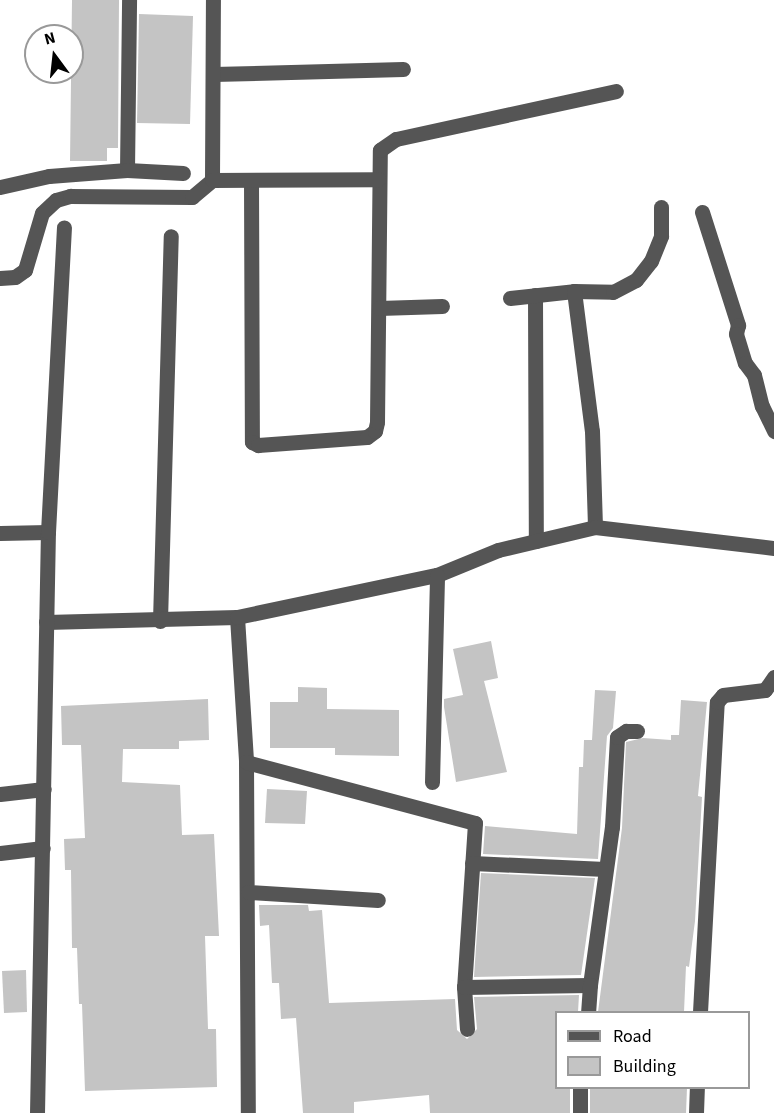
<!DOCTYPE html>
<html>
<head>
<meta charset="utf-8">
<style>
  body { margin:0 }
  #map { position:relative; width:774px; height:1113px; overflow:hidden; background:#fff; font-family:"Source Sans 3",sans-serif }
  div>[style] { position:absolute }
  .building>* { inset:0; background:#c4c4c4 }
  .minor>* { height:15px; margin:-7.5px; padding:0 7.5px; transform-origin:7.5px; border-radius:7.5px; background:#555 }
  span { translate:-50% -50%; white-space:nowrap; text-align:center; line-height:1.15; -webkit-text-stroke:4.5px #fff; paint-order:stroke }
  .legend { position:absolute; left:555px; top:1011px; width:195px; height:78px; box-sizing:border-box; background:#fff; border:2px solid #999; margin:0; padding:8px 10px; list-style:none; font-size:18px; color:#000 }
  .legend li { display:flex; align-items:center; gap:12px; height:30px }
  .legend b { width:30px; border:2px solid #999 }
  .north { position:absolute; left:24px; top:24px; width:60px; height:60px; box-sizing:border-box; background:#fff; border:2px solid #999; border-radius:50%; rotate:345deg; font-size:16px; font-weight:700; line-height:24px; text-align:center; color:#000 }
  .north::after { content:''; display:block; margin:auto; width:21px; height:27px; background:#000; clip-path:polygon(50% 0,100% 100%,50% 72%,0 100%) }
</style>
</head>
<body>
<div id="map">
  <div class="building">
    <i style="clip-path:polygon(72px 0,119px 0,118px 148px,107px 148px,107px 161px,70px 161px)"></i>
    <i style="clip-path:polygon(139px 14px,193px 16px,190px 124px,137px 123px)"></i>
    <i style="clip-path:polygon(491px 641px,498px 678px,484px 681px,507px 772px,456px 782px,444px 707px,444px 699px,463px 695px,453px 649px)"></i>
    <i style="clip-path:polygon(298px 687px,327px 688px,327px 709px,399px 710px,399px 756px,335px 755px,335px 748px,270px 748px,270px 702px,298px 702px)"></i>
    <i style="clip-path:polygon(595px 690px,616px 691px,613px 728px,607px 736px,598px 859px,483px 854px,485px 826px,577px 834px,579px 767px,583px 767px,584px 740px,592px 740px)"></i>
    <i style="clip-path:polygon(208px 699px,209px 740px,179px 741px,179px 749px,123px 749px,122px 782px,180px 785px,182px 835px,214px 834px,219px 936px,205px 936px,208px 1029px,216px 1029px,217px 1087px,85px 1091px,82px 1004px,79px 1004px,77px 948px,72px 948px,71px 870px,65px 870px,64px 839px,85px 838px,81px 745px,62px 745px,61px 706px)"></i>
    <i style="clip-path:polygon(681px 700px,707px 702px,698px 796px,702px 797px,695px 921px,689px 967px,686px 966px,684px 1012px,598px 1012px,622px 828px,626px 742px,643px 738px,671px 740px,671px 735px,679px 735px)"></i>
    <i style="clip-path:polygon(267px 789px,307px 791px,305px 824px,265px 823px)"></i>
    <i style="clip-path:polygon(481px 873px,595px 878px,581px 975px,474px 977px)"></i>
    <i style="clip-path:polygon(259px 905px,308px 905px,309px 911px,322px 910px,329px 1003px,455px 999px,457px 1030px,467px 1039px,477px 1029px,474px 997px,579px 995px,578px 1012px,556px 1012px,556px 1088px,570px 1088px,570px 1113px,430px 1113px,429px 1095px,354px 1102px,354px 1113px,303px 1113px,296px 1018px,281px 1019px,279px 983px,272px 983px,269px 925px,260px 926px)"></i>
    <i style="clip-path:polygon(26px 970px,27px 1012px,4px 1013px,2px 971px)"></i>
    <i style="clip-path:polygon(590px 1088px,687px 1088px,686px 1113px,590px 1113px)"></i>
  </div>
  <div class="minor">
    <i style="left:213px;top:74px;width:190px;rotate:-1.5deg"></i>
    <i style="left:127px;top:170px;width:170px;rotate:-89.3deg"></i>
    <i style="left:212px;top:180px;width:180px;rotate:-89.7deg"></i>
    <i style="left:251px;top:180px;width:262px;rotate:89.8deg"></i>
    <i style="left:252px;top:442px;width:7px;rotate:27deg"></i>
    <i style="left:258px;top:445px;width:109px;rotate:-4.2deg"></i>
    <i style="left:367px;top:437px;width:10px;rotate:-37deg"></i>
    <i style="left:375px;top:431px;width:9px;rotate:-77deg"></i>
    <i style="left:377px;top:422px;width:272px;rotate:-89.4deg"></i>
    <i style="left:380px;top:150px;width:19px;rotate:-35deg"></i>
    <i style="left:396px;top:139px;width:225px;rotate:-12.3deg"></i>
    <i style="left:0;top:187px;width:50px;rotate:-12.7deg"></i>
    <i style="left:49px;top:176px;width:78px;rotate:-4.4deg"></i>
    <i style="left:127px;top:170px;width:56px;rotate:3.1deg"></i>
    <i style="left:702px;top:212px;width:119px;rotate:72.3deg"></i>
    <i style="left:738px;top:325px;width:9px;rotate:103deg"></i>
    <i style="left:736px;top:334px;width:30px;rotate:73deg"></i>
    <i style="left:745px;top:363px;width:15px;rotate:53deg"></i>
    <i style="left:754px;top:375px;width:32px;rotate:76deg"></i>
    <i style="left:762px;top:406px;width:28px;rotate:64deg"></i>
    <i style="left:0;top:278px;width:15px;rotate:-4deg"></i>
    <i style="left:15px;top:277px;width:12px;rotate:-35deg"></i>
    <i style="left:25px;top:270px;width:59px;rotate:-73.4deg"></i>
    <i style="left:42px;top:213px;width:19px;rotate:-43deg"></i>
    <i style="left:56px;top:200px;width:15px;rotate:-16deg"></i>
    <i style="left:70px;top:196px;width:122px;rotate:0.5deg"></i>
    <i style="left:192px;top:197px;width:26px;rotate:-40deg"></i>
    <i style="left:212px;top:180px;width:166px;rotate:-0.3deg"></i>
    <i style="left:574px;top:291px;width:39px;rotate:1deg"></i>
    <i style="left:613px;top:292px;width:26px;rotate:-28deg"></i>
    <i style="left:636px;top:280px;width:24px;rotate:-52deg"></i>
    <i style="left:651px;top:261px;width:27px;rotate:-68deg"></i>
    <i style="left:661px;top:236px;width:29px;rotate:-90deg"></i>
    <i style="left:535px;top:295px;width:246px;rotate:89.8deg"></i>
    <i style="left:510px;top:298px;width:64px;rotate:-6.2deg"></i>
    <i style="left:574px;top:291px;width:141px;rotate:82.7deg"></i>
    <i style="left:592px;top:431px;width:96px;rotate:88.2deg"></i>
    <i style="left:379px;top:308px;width:63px;rotate:-1.8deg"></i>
    <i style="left:0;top:533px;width:48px;rotate:-1.2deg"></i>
    <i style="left:237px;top:617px;width:145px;rotate:86.4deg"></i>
    <i style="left:246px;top:762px;width:351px;rotate:89.7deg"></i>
    <i style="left:160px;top:621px;width:385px;rotate:-88.4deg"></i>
    <i style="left:46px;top:622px;width:191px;rotate:-1.5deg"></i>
    <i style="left:237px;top:617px;width:204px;rotate:-11.9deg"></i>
    <i style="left:437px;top:575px;width:66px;rotate:-22.3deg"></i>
    <i style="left:498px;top:550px;width:100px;rotate:-13.3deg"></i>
    <i style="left:595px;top:527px;width:180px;rotate:6.7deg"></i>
    <i style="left:246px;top:762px;width:237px;rotate:14.9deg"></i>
    <i style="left:475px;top:823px;width:164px;rotate:93.8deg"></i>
    <i style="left:464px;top:987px;width:42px;rotate:85.9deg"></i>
    <i style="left:432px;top:782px;width:207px;rotate:-88.6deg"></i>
    <i style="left:0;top:794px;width:44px;rotate:-6.5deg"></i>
    <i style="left:0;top:853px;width:43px;rotate:-6.6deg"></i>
    <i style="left:472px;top:863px;width:133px;rotate:2.6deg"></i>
    <i style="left:248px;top:892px;width:130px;rotate:3.5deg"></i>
    <i style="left:590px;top:985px;width:160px;rotate:-82.1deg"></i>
    <i style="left:612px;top:827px;width:90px;rotate:-86.8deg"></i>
    <i style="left:617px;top:737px;width:11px;rotate:-34deg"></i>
    <i style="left:626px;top:731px;width:11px"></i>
    <i style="left:464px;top:987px;width:126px;rotate:-0.9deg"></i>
    <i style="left:590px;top:985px;width:27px;rotate:94deg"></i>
    <i style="left:700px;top:1012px;width:310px;rotate:-86.9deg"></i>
    <i style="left:717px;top:702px;width:9px;rotate:-49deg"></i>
    <i style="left:723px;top:695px;width:42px;rotate:-6.8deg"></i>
    <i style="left:765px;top:690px;width:16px;rotate:-55deg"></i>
    <i style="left:37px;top:1113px;width:581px;rotate:-88.92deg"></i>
    <i style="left:48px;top:532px;width:305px;rotate:-87deg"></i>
    <i style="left:580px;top:1113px;width:25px;rotate:-90deg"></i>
    <i style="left:696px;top:1113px;width:25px;rotate:-88deg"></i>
  </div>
  <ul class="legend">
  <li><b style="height:8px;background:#555"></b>Road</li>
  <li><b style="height:16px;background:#c4c4c4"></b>Building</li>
  </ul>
  <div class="north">N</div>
</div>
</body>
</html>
